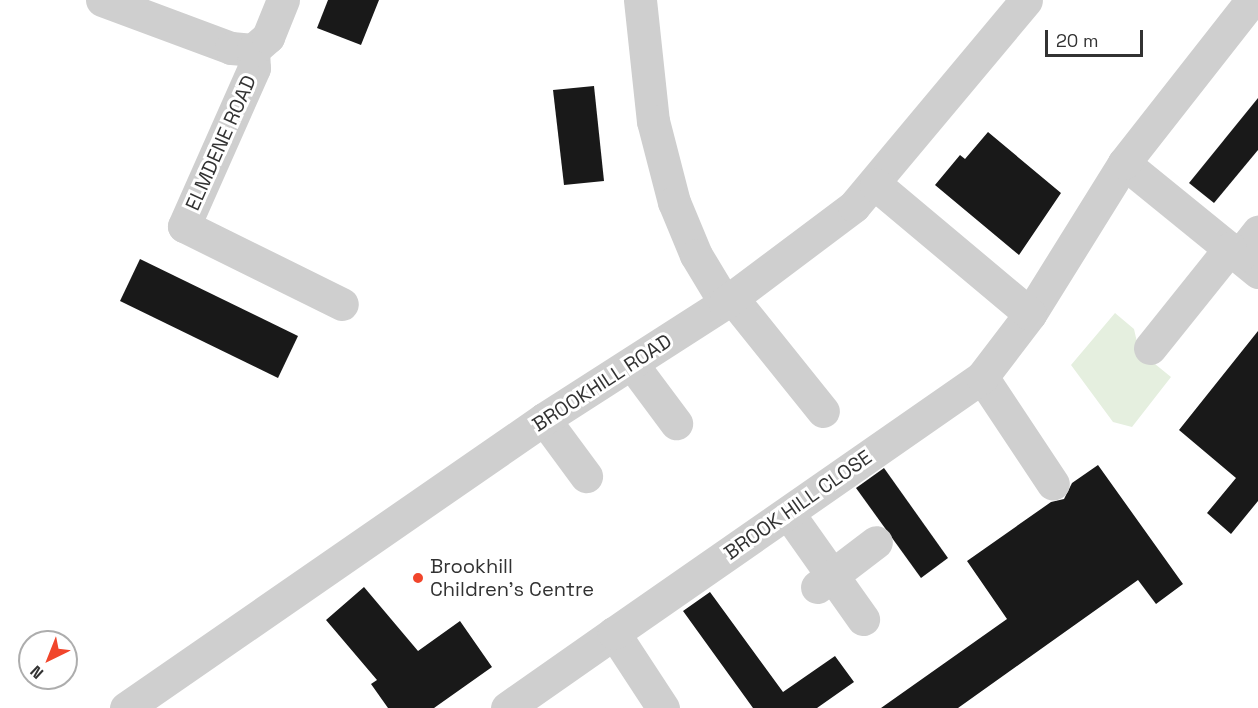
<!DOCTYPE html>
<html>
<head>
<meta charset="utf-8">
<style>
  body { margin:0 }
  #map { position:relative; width:1258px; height:708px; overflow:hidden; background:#fff; font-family:"Space Grotesk",sans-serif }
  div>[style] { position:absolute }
  .green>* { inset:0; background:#e5efdf }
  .building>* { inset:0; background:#191919 }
  .minor>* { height:33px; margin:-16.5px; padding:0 16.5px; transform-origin:16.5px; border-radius:16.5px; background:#cfcfcf }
  .dots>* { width:16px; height:16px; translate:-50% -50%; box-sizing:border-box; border:3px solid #fff; border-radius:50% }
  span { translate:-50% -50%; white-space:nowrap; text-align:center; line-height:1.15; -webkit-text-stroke:6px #fff; paint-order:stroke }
  .street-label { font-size:20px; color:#323232 }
  .poi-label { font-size:20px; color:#323232 }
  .left { translate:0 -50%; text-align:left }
  .north { position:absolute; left:18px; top:630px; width:60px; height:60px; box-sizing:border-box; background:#fff; border:2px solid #adadad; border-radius:50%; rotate:223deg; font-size:16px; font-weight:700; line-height:24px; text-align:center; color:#323232 }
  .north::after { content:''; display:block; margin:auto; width:21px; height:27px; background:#f1452b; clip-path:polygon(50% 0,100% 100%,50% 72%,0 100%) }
  .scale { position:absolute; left:1045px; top:30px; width:98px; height:27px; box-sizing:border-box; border:3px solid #323232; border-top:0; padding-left:8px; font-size:18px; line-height:21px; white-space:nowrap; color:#323232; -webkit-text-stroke:4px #fff; paint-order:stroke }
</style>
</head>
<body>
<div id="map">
  <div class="green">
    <i style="clip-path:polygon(1115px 313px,1134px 329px,1139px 351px,1171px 377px,1132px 427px,1113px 422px,1071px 365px)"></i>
  </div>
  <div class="building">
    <i style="clip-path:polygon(328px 0,379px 0,361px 45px,317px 28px)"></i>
    <i style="clip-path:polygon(594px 86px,604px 181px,564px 185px,553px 90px)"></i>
    <i style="clip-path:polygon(1258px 98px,1258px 150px,1214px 203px,1189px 183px)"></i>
    <i style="clip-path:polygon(988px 132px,1061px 193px,1019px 255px,935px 185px,960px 155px,965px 159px)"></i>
    <i style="clip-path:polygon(140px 259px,298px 336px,278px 378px,120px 301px)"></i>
    <i style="clip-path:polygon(1258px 331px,1258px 501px,1231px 534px,1207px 513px,1236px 478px,1179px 430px)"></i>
    <i style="clip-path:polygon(1098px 465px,1183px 584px,1156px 604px,1138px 580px,958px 708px,881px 708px,1007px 619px,967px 561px,1051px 502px,1064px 499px,1072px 483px)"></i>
    <i style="clip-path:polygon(884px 468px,948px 558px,921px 578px,856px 488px)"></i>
    <i style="clip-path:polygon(364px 587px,418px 651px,460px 621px,492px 667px,434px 708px,388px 708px,371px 684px,377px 680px,326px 620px)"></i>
    <i style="clip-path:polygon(710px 592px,783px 692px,835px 656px,854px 682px,817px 708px,753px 708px,683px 611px)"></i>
  </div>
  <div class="minor">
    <i style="left:102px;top:0;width:138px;rotate:20.4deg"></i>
    <i style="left:231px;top:48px;width:22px;rotate:5deg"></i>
    <i style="left:640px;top:0;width:122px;rotate:83.9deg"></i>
    <i style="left:653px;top:121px;width:84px;rotate:75.5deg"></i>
    <i style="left:674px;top:202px;width:57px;rotate:67.5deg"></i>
    <i style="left:696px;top:255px;width:56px;rotate:58.9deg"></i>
    <i style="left:253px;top:50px;width:18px;rotate:87deg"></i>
    <i style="left:254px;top:68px;width:173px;rotate:113.9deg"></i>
    <i style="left:184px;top:226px;width:176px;rotate:26.3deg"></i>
    <i style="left:253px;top:50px;width:20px;rotate:-41deg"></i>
    <i style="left:268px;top:37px;width:40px;rotate:-68deg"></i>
    <i style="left:1124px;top:163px;width:173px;rotate:39.1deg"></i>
    <i style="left:1239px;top:256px;width:31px;rotate:-52deg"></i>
    <i style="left:732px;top:298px;width:145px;rotate:51.2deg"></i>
    <i style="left:1030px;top:314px;width:178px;rotate:-58.1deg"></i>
    <i style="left:1124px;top:163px;width:207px;rotate:-51.9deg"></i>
    <i style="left:1150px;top:348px;width:128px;rotate:-51.3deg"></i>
    <i style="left:632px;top:364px;width:74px;rotate:53.3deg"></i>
    <i style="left:982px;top:377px;width:128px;rotate:56.4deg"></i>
    <i style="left:544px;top:419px;width:71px;rotate:53.6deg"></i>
    <i style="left:788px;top:513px;width:130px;rotate:54.7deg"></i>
    <i style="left:817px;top:587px;width:74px;rotate:-37.3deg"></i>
    <i style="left:126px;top:708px;width:508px;rotate:-34.66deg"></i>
    <i style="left:544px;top:419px;width:215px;rotate:-32.7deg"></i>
    <i style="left:725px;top:303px;width:161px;rotate:-36.9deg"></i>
    <i style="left:854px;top:206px;width:268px;rotate:-50.1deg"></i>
    <i style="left:507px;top:708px;width:131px;rotate:-35deg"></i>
    <i style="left:663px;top:708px;width:90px;rotate:-123.2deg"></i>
    <i style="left:614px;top:633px;width:448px;rotate:-34.8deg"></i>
    <i style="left:982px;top:377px;width:79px;rotate:-52.7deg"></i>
    <i style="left:1030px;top:314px;width:201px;rotate:-140deg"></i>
  </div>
  <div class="dots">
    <i style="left:418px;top:578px;background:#f1452b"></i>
  </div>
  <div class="street-label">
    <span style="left:221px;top:143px;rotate:-66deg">ELMDENE ROAD</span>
    <span style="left:602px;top:383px;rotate:-33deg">BROOKHILL ROAD</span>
    <span style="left:798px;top:505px;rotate:-35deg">BROOK HILL CLOSE</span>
  </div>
  <div class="poi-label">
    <span class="left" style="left:430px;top:578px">Brookhill<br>Children’s Centre</span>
  </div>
  <div class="north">N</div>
  <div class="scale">20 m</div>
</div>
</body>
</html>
